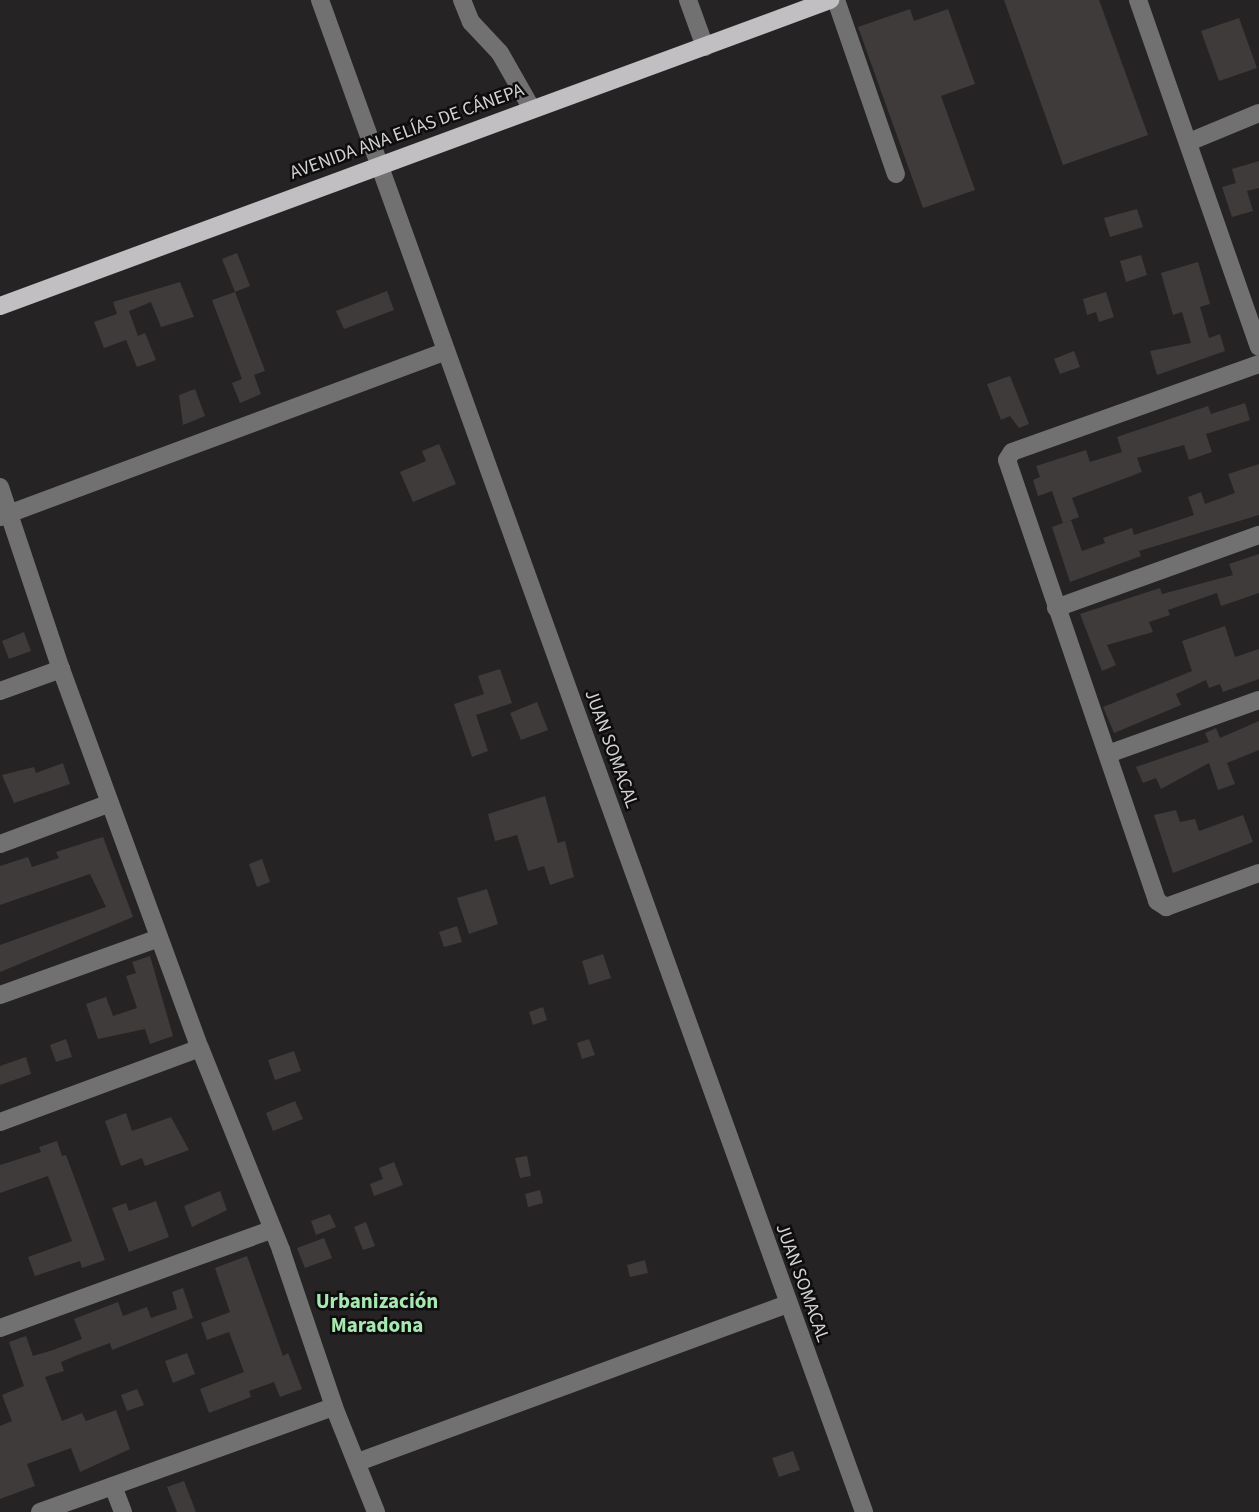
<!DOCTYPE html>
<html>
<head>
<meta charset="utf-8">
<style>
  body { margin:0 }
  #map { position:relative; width:1259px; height:1512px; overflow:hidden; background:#262325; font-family:"Source Sans 3",sans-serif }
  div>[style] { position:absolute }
  .building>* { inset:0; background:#3f3b3b }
  .minor>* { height:18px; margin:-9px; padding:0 9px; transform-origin:9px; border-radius:9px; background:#727172 }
  .major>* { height:18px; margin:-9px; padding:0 9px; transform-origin:9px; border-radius:9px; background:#c1bfc2 }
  span { translate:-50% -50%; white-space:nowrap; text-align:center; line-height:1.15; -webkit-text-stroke:5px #0e0d0e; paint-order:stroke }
  .street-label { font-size:19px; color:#d4d2d3 }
  .neighbourhood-label { font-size:21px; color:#a7e7b0; font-weight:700 }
</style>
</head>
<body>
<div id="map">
  <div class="building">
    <i style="clip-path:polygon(1004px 0,1099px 0,1148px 135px,1063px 165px)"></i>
    <i style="clip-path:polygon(910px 9px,914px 21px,948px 9px,975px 84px,941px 96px,975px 190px,923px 208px,858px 27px)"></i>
    <i style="clip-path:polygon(1239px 18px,1257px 68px,1219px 81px,1201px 31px)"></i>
    <i style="clip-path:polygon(1259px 161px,1259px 188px,1247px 191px,1253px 211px,1232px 217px,1222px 187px,1236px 183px,1232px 169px)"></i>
    <i style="clip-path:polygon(1137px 209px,1143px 227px,1110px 237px,1104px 218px)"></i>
    <i style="clip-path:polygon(237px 253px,250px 286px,235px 292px,222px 259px)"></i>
    <i style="clip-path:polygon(1141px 255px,1147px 275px,1126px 282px,1120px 261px)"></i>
    <i style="clip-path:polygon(1198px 262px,1210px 304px,1200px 307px,1209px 338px,1220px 334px,1225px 351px,1157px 375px,1150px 351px,1191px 343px,1182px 312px,1173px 315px,1161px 273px)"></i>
    <i style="clip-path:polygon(180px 282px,194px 317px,161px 327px,151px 302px,129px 311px,138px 336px,145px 333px,156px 360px,137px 367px,126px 340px,104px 348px,94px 322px,117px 314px,113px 302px)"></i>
    <i style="clip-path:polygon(387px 291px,394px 310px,344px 329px,336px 311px)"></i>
    <i style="clip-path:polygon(235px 292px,265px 371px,254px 375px,261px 394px,240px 403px,232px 383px,242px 379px,212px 300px)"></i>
    <i style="clip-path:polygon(1106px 292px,1114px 317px,1099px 322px,1096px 312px,1087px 315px,1083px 299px)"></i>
    <i style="clip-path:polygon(1074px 351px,1080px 367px,1060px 374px,1054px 359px)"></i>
    <i style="clip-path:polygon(1010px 376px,1029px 424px,1019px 428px,1010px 416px,1001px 420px,987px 384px)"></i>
    <i style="clip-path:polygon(195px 389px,205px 416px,183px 425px,179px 395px)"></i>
    <i style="clip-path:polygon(1245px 403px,1250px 420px,1206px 434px,1212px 452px,1189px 460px,1184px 445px,1137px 458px,1142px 472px,1072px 498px,1079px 517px,1063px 523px,1052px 491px,1038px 496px,1033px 480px,1040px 477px,1036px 466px,1086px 450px,1090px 462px,1122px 452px,1117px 437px,1208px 406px,1211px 414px)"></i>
    <i style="clip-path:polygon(439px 444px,456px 484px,413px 502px,400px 472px,426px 461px,422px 451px)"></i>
    <i style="clip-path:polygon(1259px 464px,1259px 515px,1139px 551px,1141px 556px,1070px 582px,1052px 527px,1071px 520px,1082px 551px,1105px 543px,1103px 538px,1132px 528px,1134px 535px,1194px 515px,1188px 497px,1201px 492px,1205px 504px,1235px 493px,1228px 474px)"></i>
    <i style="clip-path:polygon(1259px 554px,1259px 593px,1221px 606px,1217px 593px,1168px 610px,1170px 615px,1149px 622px,1153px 632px,1107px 645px,1116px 665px,1102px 671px,1080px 614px,1160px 588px,1162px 594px,1233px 575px,1229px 564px)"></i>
    <i style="clip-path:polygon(1225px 626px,1235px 657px,1259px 649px,1259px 679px,1223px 692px,1220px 684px,1209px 688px,1206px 680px,1176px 694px,1181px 705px,1114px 733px,1103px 707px,1192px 671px,1182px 641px)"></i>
    <i style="clip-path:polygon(24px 632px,31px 651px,9px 659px,2px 641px)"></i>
    <i style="clip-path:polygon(500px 669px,512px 703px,476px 715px,488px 751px,472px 757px,454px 704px,484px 694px,478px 676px)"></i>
    <i style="clip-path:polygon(537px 702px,548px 730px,521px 740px,510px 713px)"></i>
    <i style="clip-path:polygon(1259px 721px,1259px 750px,1227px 763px,1235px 784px,1218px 790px,1209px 763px,1161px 789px,1156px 778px,1143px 783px,1136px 767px,1209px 742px,1205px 733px,1216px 728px,1220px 738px)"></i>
    <i style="clip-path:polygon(63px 763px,70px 784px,14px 803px,2px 775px,34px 767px,36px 773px)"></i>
    <i style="clip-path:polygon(545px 796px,558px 843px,565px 841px,574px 877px,550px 885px,544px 866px,528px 871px,517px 835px,495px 841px,488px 814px)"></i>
    <i style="clip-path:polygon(1176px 810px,1180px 822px,1195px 819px,1199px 831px,1243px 815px,1253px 842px,1173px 873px,1154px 815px)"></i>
    <i style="clip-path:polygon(103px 837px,133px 917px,0 972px,0 945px,106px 907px,90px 874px,0 905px,0 866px,28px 857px,32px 867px,59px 858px,56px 852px)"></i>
    <i style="clip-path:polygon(262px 859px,270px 882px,257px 887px,249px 864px)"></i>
    <i style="clip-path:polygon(487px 889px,498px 924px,469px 934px,457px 898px)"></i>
    <i style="clip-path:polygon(457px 926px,462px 942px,444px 947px,439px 932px)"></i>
    <i style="clip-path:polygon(603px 954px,611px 978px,589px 985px,582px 961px)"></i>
    <i style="clip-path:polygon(150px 956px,173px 1036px,150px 1044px,145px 1029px,98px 1039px,86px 1004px,106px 997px,113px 1016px,137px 1008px,126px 976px,136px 973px,132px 962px)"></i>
    <i style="clip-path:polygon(543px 1007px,547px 1020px,533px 1025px,529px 1012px)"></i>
    <i style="clip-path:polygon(66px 1039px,72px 1057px,56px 1062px,50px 1045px)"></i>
    <i style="clip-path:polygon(589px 1039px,595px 1055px,582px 1059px,577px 1043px)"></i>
    <i style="clip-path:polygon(294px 1051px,301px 1071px,275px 1080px,268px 1060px)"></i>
    <i style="clip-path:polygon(26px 1057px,31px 1074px,0 1085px,0 1066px)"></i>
    <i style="clip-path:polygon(295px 1101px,303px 1119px,273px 1131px,266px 1113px)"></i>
    <i style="clip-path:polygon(126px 1113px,132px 1131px,171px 1117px,189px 1150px,145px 1166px,142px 1158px,121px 1166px,105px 1121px)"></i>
    <i style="clip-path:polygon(57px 1141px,62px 1156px,66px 1155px,105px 1260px,82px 1268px,80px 1261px,35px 1276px,28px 1257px,72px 1241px,48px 1176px,0 1193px,0 1165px,41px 1152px,39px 1147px)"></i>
    <i style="clip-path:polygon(527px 1156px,531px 1176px,520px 1178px,515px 1158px)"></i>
    <i style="clip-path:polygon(394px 1162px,403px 1185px,374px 1196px,370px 1184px,383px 1179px,379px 1168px)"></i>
    <i style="clip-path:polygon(540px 1190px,543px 1203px,528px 1207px,525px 1194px)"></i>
    <i style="clip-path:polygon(220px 1191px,227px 1210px,192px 1227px,184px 1206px)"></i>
    <i style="clip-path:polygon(156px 1201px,169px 1237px,129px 1252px,112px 1208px,126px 1203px,129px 1211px)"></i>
    <i style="clip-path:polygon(330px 1214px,336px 1227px,316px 1235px,311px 1221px)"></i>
    <i style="clip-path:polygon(366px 1222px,375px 1246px,363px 1250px,354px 1227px)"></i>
    <i style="clip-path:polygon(324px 1238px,332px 1258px,305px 1268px,297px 1248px)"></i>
    <i style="clip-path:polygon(247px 1256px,283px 1356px,288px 1353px,302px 1389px,280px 1397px,274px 1382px,249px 1391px,251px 1397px,209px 1413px,200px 1389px,244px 1372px,229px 1332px,207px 1340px,201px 1323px,230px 1312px,215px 1268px)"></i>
    <i style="clip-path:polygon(645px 1260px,648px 1273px,630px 1277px,627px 1265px)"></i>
    <i style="clip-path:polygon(183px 1288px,193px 1318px,112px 1350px,110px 1343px,75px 1356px,61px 1362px,64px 1371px,45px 1377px,62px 1421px,82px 1413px,86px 1421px,116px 1410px,130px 1449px,80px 1472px,71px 1448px,27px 1464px,35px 1486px,0 1499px,0 1426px,12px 1421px,2px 1395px,24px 1386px,9px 1342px,26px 1336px,33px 1356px,53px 1350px,82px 1339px,74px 1319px,118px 1302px,123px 1316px,147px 1307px,151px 1318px,177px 1309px,172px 1292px)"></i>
    <i style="clip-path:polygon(187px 1353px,195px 1374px,173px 1383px,165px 1361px)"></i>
    <i style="clip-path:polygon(137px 1389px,144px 1405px,127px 1411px,121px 1395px)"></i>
    <i style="clip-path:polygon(793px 1451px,800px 1470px,779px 1477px,772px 1458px)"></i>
    <i style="clip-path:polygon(184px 1481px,196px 1512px,177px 1512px,167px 1487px)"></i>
  </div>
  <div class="minor">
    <i style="left:320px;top:0;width:1607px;rotate:70.21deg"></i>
    <i style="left:462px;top:0;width:24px;rotate:68deg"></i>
    <i style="left:471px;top:22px;width:42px;rotate:46.9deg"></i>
    <i style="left:500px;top:53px;width:64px;rotate:60.3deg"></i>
    <i style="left:688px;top:0;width:50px;rotate:70.1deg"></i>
    <i style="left:836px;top:0;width:184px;rotate:71deg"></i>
    <i style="left:1138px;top:0;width:367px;rotate:70.8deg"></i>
    <i style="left:1189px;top:142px;width:76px;rotate:-22.5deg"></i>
    <i style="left:1259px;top:364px;width:262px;rotate:160.4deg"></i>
    <i style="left:1012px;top:452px;width:9px;rotate:122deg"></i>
    <i style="left:1007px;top:460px;width:466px;rotate:71.2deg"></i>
    <i style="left:1157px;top:901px;width:11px;rotate:34deg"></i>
    <i style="left:1166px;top:907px;width:99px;rotate:-20.1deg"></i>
    <i style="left:0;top:487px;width:192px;rotate:71.5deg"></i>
    <i style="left:61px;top:669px;width:404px;rotate:69.9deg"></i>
    <i style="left:200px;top:1048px;width:218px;rotate:68.1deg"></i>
    <i style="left:281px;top:1250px;width:166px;rotate:71.3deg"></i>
    <i style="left:334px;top:1407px;width:113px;rotate:68.2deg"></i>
    <i style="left:0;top:517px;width:476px;rotate:-20.4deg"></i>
    <i style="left:1056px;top:608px;width:216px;rotate:-19.8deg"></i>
    <i style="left:0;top:691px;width:65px;rotate:-19.8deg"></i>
    <i style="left:1108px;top:754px;width:160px;rotate:-19.7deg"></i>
    <i style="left:0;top:844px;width:117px;rotate:-20.4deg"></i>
    <i style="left:0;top:995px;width:169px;rotate:-19.7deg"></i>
    <i style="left:0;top:1122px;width:213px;rotate:-20.3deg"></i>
    <i style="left:0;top:1328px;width:288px;rotate:-19.9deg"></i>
    <i style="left:358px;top:1462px;width:457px;rotate:-20.2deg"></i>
    <i style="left:113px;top:1486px;width:28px;rotate:69deg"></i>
    <i style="left:40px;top:1512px;width:312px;rotate:-19.7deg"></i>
  </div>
  <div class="major">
    <i style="left:0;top:306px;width:885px;rotate:-20.24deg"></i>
  </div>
  <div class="street-label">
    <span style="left:407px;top:132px;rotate:-20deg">AVENIDA ANA ELÍAS DE CÁNEPA</span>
    <span style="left:611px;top:749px;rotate:70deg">JUAN SOMACAL</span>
    <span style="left:802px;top:1283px;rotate:70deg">JUAN SOMACAL</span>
  </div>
  <div class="neighbourhood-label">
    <span style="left:377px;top:1313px">Urbanización<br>Maradona</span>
  </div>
</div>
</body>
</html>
